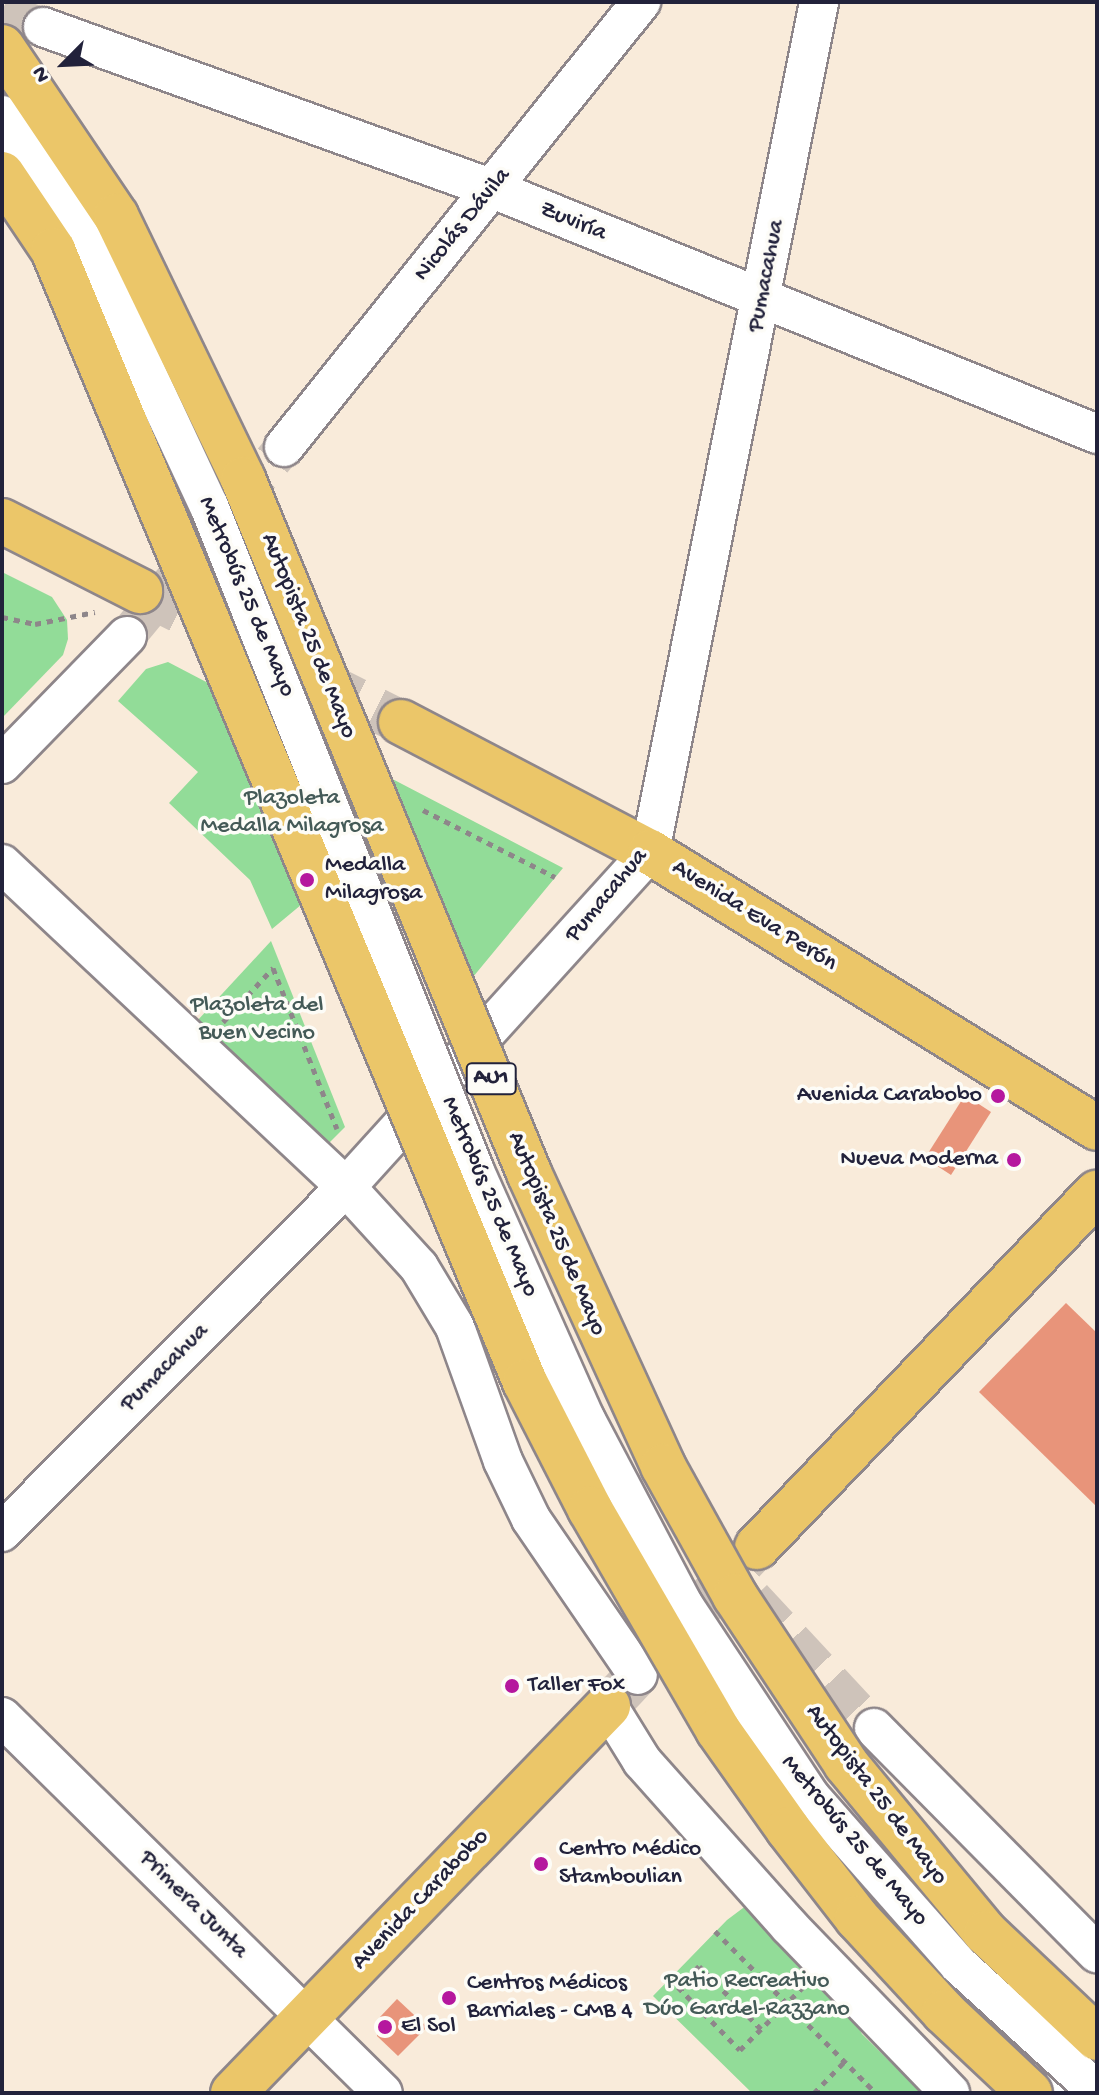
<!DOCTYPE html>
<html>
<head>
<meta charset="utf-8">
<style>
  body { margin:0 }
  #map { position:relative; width:1099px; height:2095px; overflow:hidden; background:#f9ebda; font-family:"Gochi Hand",sans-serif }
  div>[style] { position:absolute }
  .green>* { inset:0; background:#92dc98 }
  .building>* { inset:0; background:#e8947a }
  .minor-tunnel>* { height:38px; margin-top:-19px; transform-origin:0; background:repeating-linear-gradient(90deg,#cec3ba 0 38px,transparent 0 57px) }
  .major-tunnel>* { height:44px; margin-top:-22px; transform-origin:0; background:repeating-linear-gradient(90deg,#cec3ba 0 44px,transparent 0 66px) }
  .path>* { height:5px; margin-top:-2.5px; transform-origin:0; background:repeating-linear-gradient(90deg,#8e868a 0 6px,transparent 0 12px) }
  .roads { filter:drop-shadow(2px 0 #8e868a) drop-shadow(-2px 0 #8e868a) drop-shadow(0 2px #8e868a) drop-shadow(0 -2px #8e868a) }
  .minor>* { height:38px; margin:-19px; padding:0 19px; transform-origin:19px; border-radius:19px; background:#fff }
  .major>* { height:44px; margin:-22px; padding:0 22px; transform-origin:22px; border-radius:22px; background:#ebc669 }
  .bridges { filter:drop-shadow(2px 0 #8e868a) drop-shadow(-2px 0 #8e868a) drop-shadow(0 2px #8e868a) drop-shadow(0 -2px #8e868a) }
  .minor-bridge>* { height:38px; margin:-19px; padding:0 19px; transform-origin:19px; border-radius:19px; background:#fff }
  .highway-bridge>* { height:44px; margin:-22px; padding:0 22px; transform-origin:22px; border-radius:22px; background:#ebc669 }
  .dots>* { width:22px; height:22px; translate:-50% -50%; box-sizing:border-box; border:4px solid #fdfcf7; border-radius:50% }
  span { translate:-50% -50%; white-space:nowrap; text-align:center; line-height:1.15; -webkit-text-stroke:7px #fdfcf7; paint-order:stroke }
  .shield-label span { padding:2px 6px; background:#fdfcf7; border:2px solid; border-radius:6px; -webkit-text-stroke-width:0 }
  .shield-label { font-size:22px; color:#22223b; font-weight:700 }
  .street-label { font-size:24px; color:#22223b }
  .park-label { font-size:24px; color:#445a57 }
  .poi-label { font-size:24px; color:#22223b }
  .left { translate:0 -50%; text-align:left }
  .right { translate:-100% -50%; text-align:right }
  .frame { position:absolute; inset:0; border:4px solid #22223b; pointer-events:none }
  .north { position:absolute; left:24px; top:24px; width:80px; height:80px; -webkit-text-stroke:6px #fdfcf7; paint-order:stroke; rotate:246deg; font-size:22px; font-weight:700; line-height:32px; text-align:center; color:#22223b }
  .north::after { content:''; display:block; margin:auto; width:28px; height:36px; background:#22223b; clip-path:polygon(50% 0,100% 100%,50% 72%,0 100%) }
</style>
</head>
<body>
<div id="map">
  <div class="green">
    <i style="clip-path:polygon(2px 572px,52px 597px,67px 620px,68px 639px,63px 655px,2px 718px)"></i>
    <i style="clip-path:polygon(168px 662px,563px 868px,473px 977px,408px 816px,272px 929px,250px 880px,169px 803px,198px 772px,118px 701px,146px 669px)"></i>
    <i style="clip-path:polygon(271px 941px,345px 1127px,326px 1146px,197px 1021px)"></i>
    <i style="clip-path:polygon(751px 1902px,846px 2003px,862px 2034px,922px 2093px,752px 2093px,653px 1996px,727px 1920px)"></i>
  </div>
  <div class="building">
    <i style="clip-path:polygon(965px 1095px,991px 1112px,951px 1175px,925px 1158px)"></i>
    <i style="clip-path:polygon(1066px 1303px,1097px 1333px,1097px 1507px,979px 1392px)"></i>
    <i style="clip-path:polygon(397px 1999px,427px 2027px,398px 2056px,377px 2036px,380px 2017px)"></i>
  </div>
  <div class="minor-tunnel">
    <i style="left:2px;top:12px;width:44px;rotate:20.1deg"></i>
    <i style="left:127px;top:636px;width:246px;rotate:-50.3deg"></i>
    <i style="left:753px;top:1598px;width:178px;rotate:47.1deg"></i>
  </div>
  <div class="major-tunnel">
    <i style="left:140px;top:591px;width:292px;rotate:26.7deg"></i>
    <i style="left:608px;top:1706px;width:218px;rotate:-46.9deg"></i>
  </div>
  <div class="path">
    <i style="left:2px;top:617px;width:34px;rotate:12deg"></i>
    <i style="left:35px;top:624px;width:61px;rotate:-11.3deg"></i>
    <i style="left:423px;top:810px;width:148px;rotate:26.9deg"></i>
    <i style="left:223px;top:1022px;width:74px;rotate:-47.2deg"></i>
    <i style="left:273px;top:968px;width:173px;rotate:68.3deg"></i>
    <i style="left:715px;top:1931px;width:228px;rotate:45.2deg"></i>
    <i style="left:761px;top:2029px;width:88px;rotate:-134.5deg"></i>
    <i style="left:699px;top:1966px;width:30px;rotate:135deg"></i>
    <i style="left:678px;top:1987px;width:88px;rotate:45.5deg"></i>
    <i style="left:740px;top:2050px;width:88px;rotate:-45deg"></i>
    <i style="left:814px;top:2093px;width:43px;rotate:-45.9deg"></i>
  </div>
  <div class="roads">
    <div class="minor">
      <i style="left:43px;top:27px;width:478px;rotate:19.8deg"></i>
      <i style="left:493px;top:189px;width:652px;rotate:22.08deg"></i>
      <i style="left:284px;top:447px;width:571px;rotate:-51.26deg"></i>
      <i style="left:2px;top:764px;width:179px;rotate:-45.7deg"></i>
      <i style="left:2px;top:864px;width:472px;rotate:43.2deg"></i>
      <i style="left:346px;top:1187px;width:108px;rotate:47.6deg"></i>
      <i style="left:419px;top:1267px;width:70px;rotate:59deg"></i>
      <i style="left:455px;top:1327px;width:142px;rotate:70.3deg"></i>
      <i style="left:503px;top:1461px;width:64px;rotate:64.2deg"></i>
      <i style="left:531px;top:1519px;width:189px;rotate:55.6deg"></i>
      <i style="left:2px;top:1532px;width:487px;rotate:-45.1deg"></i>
      <i style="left:346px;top:1187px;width:452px;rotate:-47.8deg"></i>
      <i style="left:650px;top:852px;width:867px;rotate:-78.75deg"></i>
      <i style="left:608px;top:1706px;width:65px;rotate:58.3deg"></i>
      <i style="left:642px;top:1761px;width:221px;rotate:48.3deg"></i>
      <i style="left:789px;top:1926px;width:232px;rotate:46deg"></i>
      <i style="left:2px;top:1717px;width:535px;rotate:44.62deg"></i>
      <i style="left:874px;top:1728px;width:317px;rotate:45.3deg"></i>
      <i style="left:1057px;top:2093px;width:57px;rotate:-45.7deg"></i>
    </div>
    <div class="major">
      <i style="left:2px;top:521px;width:155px;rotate:26.9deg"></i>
      <i style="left:401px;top:722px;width:281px;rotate:27.6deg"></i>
      <i style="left:650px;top:852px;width:525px;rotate:31.69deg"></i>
      <i style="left:757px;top:1547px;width:491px;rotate:-46.2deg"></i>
      <i style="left:233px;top:2093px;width:539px;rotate:-45.9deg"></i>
    </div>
  </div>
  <div class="bridges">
    <div class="minor-bridge">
      <i style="left:2px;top:115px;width:143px;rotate:56.1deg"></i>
      <i style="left:82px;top:234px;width:300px;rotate:65deg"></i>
      <i style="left:209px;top:506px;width:714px;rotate:68.21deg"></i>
      <i style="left:474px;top:1169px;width:275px;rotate:66deg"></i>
      <i style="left:586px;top:1420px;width:208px;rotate:62.2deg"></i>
      <i style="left:683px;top:1604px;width:230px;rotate:56.5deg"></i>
      <i style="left:810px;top:1796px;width:225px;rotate:48.6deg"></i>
      <i style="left:959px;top:1965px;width:187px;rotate:42.4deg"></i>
    </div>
    <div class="highway-bridge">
      <i style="left:2px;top:47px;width:204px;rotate:56deg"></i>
      <i style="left:116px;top:216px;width:292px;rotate:64.2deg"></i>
      <i style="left:243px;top:479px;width:751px;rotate:67.6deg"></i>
      <i style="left:529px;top:1173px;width:322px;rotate:65.4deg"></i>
      <i style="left:663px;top:1466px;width:149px;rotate:61deg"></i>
      <i style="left:735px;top:1596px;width:201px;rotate:56.5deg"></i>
      <i style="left:846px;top:1764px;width:219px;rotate:50.4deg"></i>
      <i style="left:986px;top:1933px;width:153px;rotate:43.4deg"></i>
      <i style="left:2px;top:174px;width:92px;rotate:56.1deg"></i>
      <i style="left:53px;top:250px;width:1226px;rotate:67.37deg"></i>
      <i style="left:525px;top:1382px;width:143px;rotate:62.9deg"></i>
      <i style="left:590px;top:1509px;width:255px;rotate:59.9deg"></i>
      <i style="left:718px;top:1730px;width:121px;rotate:54.7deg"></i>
      <i style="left:788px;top:1829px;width:113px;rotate:52.2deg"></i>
      <i style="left:857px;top:1918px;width:128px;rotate:47.2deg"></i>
      <i style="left:944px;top:2012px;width:118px;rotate:43.3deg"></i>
    </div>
  </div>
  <div class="dots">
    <i style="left:307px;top:880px;background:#b5179e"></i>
    <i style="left:998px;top:1096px;background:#b5179e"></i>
    <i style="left:1014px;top:1160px;background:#b5179e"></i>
    <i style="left:512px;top:1686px;background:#b5179e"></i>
    <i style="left:541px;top:1864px;background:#b5179e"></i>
    <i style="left:449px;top:1998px;background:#b5179e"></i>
    <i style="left:385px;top:2027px;background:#b5179e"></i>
  </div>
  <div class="shield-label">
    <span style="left:491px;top:1079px">AU1</span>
  </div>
  <div class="street-label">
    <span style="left:573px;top:222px;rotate:22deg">Zuviría</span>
    <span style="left:463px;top:225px;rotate:-51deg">Nicolás Dávila</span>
    <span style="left:767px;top:276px;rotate:-79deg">Pumacahua</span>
    <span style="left:246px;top:597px;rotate:67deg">Metrobús 25 de Mayo</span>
    <span style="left:308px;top:636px;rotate:68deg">Autopista 25 de Mayo</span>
    <span style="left:607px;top:896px;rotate:-50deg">Pumacahua</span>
    <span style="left:754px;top:916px;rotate:32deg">Avenida Eva Perón</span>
    <span style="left:489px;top:1197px;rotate:67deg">Metrobús 25 de Mayo</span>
    <span style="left:556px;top:1234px;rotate:67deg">Autopista 25 de Mayo</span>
    <span style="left:165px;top:1368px;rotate:-45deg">Pumacahua</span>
    <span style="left:876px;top:1795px;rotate:53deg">Autopista 25 de Mayo</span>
    <span style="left:854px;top:1841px;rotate:50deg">Metrobús 25 de Mayo</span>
    <span style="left:421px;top:1900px;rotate:-46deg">Avenida Carabobo</span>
    <span style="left:193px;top:1905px;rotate:45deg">Primera Junta</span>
  </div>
  <div class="park-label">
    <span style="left:292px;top:813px">Plazoleta<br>Medalla Milagrosa</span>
    <span style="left:257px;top:1020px">Plazoleta del<br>Buen Vecino</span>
    <span style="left:747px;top:1996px">Patio Recreativo<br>Dúo Gardel-Razzano</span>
  </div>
  <div class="poi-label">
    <span class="left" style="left:325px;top:880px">Medalla<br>Milagrosa</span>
    <span class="right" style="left:982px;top:1096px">Avenida Carabobo</span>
    <span class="right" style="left:998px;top:1160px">Nueva Moderna</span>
    <span class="left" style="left:528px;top:1686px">Taller Fox</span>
    <span class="left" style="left:559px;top:1864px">Centro Médico<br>Stamboulian</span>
    <span class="left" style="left:467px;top:1998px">Centros Médicos<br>Barriales - CMB 4</span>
    <span class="left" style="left:401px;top:2027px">El Sol</span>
  </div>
  <div class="frame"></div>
  <div class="north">N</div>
</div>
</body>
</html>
